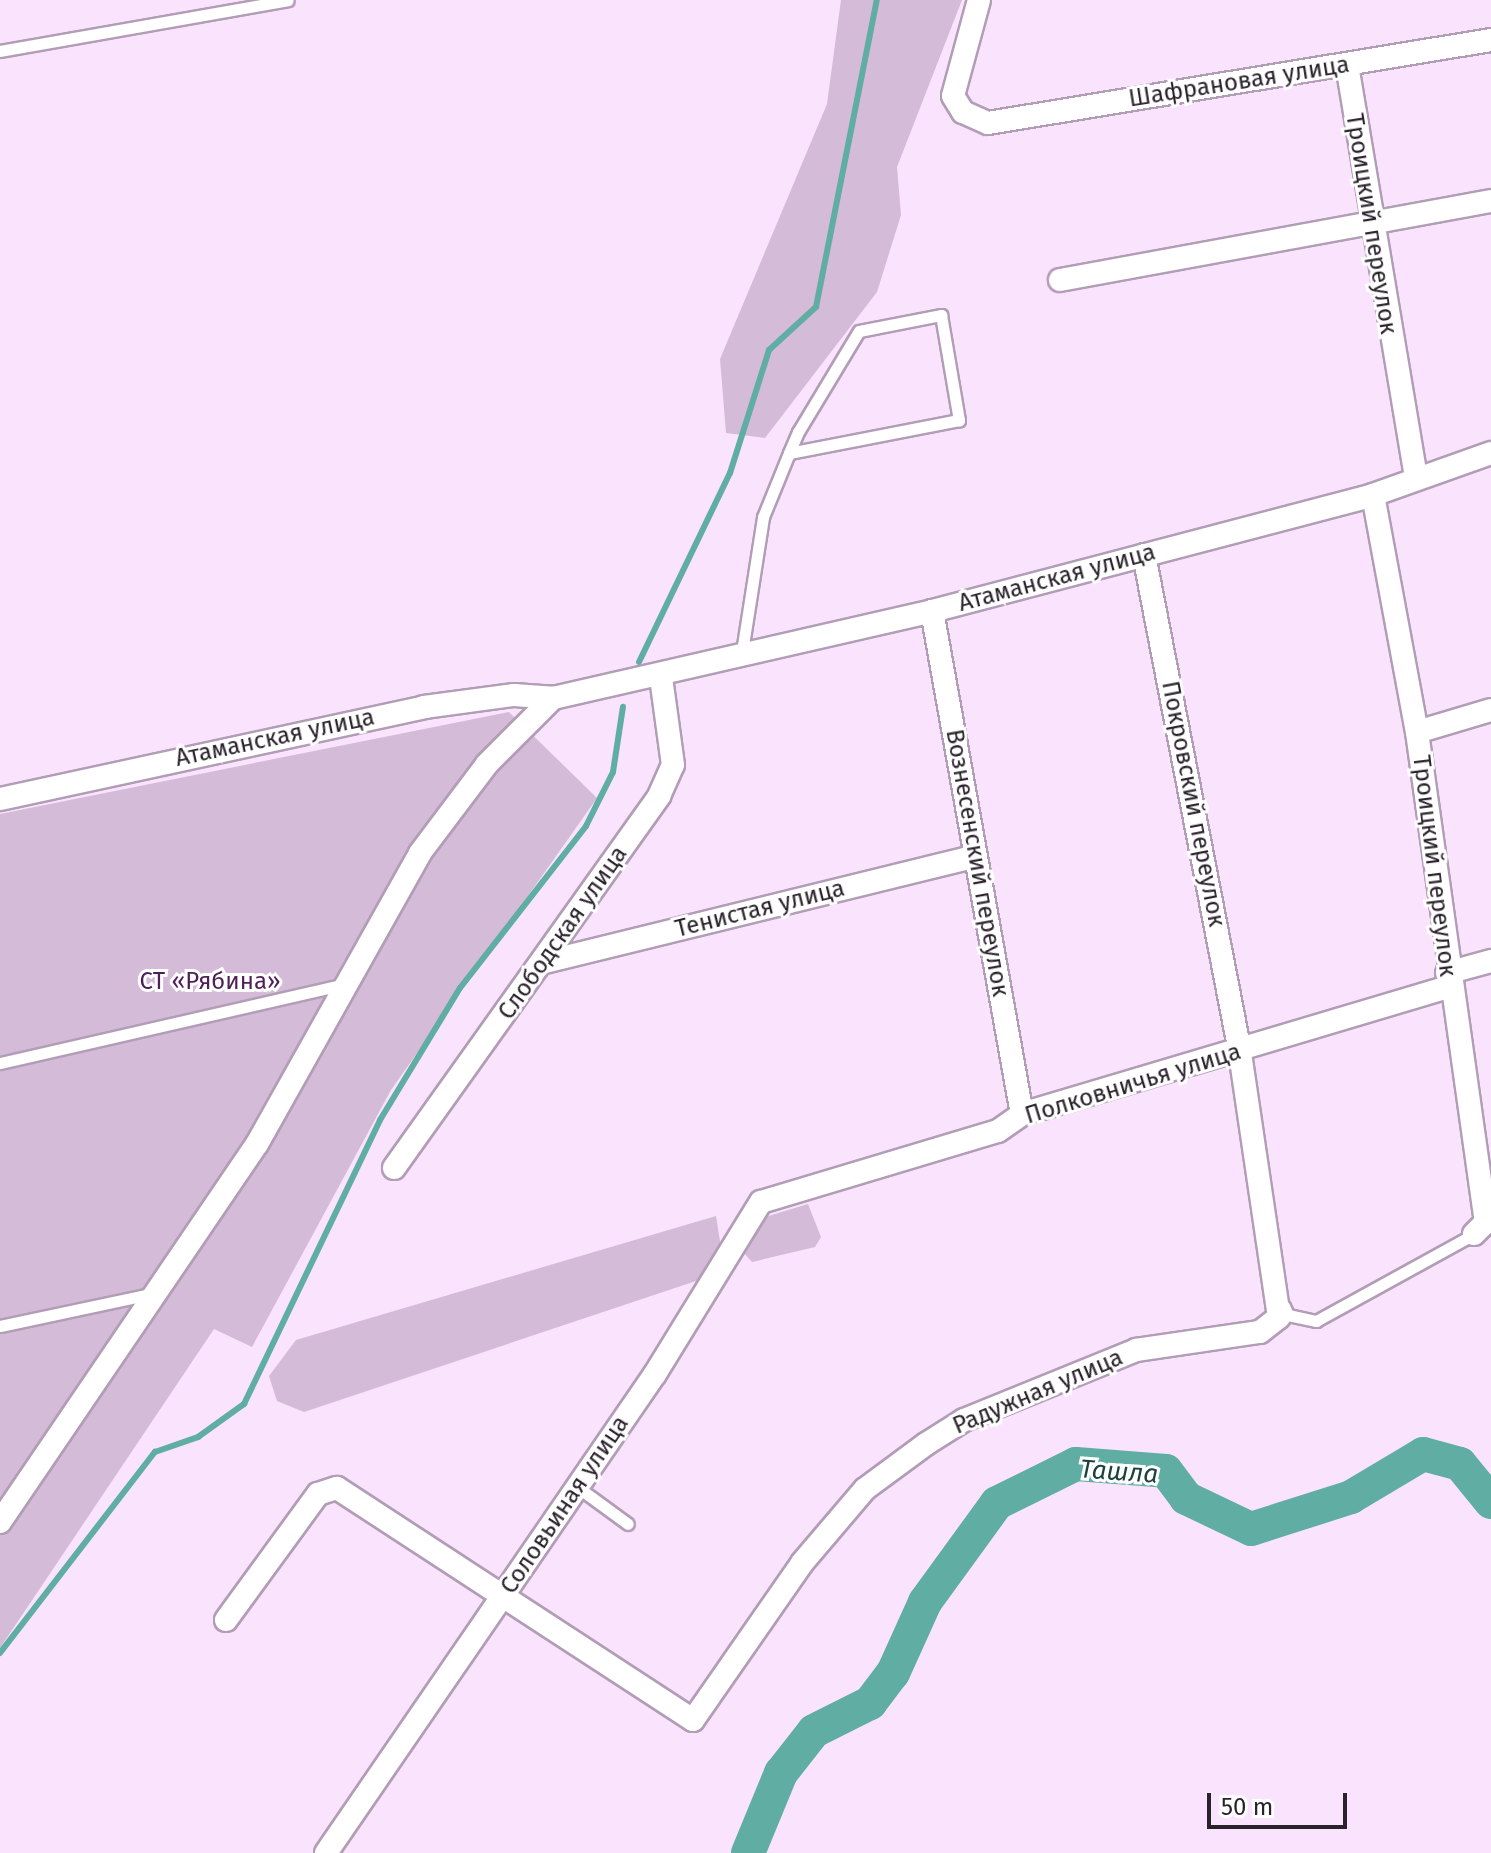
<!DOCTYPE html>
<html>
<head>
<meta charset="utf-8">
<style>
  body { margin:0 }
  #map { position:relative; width:1491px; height:1853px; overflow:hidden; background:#f9e3fd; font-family:"Fira Sans",sans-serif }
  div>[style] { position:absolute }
  .green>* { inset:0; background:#d4bbd8 }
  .stream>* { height:6px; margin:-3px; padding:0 3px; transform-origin:3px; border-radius:3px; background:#60ada3 }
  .river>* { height:34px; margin:-17px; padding:0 17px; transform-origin:17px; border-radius:17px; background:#60ada3 }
  .roads { filter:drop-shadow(2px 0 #b29db6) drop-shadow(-2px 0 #b29db6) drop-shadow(0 2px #b29db6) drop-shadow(0 -2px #b29db6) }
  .lane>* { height:11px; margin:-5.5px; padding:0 5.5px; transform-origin:5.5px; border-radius:5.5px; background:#fff }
  .street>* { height:22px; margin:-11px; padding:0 11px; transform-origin:11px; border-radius:11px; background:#fff }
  span { translate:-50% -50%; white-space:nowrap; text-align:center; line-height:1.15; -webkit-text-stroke:6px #fff; paint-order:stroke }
  .street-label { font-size:24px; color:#2a222b }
  .park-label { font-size:24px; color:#4f1f58 }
  .water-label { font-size:26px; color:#1d423e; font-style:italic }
  .scale { position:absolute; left:1207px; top:1793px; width:140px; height:36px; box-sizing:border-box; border:4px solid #2a222b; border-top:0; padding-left:10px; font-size:24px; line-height:28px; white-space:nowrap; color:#2a222b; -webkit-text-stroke:6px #fff; paint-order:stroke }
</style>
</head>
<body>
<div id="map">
  <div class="green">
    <i style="clip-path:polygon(841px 0,962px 0,897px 167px,901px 215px,877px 292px,765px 438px,726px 433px,720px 359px,827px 104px)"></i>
    <i style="clip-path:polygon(509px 712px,597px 798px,391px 1090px,252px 1347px,214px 1329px,0 1648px,0 814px)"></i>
    <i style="clip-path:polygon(808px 1204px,821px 1237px,815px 1247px,752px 1262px,743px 1252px,762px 1218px)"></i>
    <i style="clip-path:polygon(716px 1216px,721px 1248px,702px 1279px,304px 1412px,277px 1401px,269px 1376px,296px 1340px)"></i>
  </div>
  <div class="stream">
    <i style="left:639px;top:662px;width:210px;rotate:-64.3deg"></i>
    <i style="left:730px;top:473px;width:129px;rotate:-72.4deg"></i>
    <i style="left:769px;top:350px;width:64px;rotate:-42.5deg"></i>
    <i style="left:816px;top:307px;width:313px;rotate:-78.8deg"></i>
    <i style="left:0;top:1653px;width:254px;rotate:-52.4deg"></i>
    <i style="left:155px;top:1452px;width:46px;rotate:-19.2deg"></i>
    <i style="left:198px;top:1437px;width:57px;rotate:-35.7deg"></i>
    <i style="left:244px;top:1404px;width:315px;rotate:-64.4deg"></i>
    <i style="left:380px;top:1120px;width:154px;rotate:-58.8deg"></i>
    <i style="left:460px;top:988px;width:205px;rotate:-52.1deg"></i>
    <i style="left:586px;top:826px;width:60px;rotate:-63.4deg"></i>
    <i style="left:613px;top:772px;width:66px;rotate:-81.3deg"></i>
  </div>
  <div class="river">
    <i style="left:748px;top:1853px;width:87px;rotate:-67.6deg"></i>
    <i style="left:781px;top:1773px;width:53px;rotate:-51.8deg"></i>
    <i style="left:814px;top:1731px;width:63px;rotate:-26.6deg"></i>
    <i style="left:870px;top:1703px;width:38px;rotate:-53deg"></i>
    <i style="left:893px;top:1673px;width:78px;rotate:-65.7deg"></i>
    <i style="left:925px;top:1602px;width:122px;rotate:-54deg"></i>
    <i style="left:997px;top:1503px;width:88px;rotate:-26.3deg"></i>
    <i style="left:1076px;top:1464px;width:90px;rotate:4.4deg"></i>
    <i style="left:1166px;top:1471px;width:34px;rotate:53deg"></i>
    <i style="left:1186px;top:1498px;width:72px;rotate:25.5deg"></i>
    <i style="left:1251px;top:1529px;width:105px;rotate:-17.7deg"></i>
    <i style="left:1351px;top:1497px;width:84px;rotate:-30.8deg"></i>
    <i style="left:1423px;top:1454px;width:38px;rotate:15deg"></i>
    <i style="left:1460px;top:1464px;width:49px;rotate:50.8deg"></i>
  </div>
  <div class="roads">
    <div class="lane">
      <i style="left:0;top:51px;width:292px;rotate:-10deg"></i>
      <i style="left:741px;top:658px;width:143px;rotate:-81.1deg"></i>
      <i style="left:763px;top:517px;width:69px;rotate:-67.9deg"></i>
      <i style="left:789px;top:453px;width:23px;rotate:-67deg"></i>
      <i style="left:798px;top:432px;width:118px;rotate:-58.9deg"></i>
      <i style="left:859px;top:331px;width:84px;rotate:-11deg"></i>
      <i style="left:941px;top:315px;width:107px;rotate:80.3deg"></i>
      <i style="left:959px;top:420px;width:173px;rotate:169deg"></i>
      <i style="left:0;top:1063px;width:355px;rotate:-12.9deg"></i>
      <i style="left:1284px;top:1306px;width:10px;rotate:66deg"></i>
      <i style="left:1288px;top:1315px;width:29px;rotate:12deg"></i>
      <i style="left:1316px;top:1321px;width:180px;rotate:-28.8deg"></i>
      <i style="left:0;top:1326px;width:158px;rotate:-12deg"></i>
      <i style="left:576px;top:1486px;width:64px;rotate:36.2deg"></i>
    </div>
    <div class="street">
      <i style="left:979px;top:0;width:99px;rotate:105.2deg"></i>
      <i style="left:953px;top:96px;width:19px;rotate:58deg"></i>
      <i style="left:963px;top:112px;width:27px;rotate:24deg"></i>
      <i style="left:988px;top:123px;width:510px;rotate:-9.37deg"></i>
      <i style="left:1347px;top:65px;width:419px;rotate:80.5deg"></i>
      <i style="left:1060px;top:280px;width:438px;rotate:-10.4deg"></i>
      <i style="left:1373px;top:495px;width:241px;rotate:79.5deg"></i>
      <i style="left:1417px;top:732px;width:495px;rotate:82deg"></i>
      <i style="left:1486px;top:1222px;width:17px;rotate:135deg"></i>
      <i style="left:932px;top:611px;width:511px;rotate:79.86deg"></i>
      <i style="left:1417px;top:732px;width:77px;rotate:-16.6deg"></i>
      <i style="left:0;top:799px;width:434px;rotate:-12.2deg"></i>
      <i style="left:424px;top:707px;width:91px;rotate:-7.6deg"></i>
      <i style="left:514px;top:695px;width:39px;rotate:4deg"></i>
      <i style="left:545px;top:962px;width:443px;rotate:-13.8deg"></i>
      <i style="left:1447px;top:973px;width:46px;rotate:-15.3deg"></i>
      <i style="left:394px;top:1168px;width:457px;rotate:-54.5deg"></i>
      <i style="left:659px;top:796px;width:34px;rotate:-66deg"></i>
      <i style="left:673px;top:765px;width:89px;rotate:-97.8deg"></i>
      <i style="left:0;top:1522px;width:457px;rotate:-55.8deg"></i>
      <i style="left:257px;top:1144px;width:334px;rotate:-60.7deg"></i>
      <i style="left:420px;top:853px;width:111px;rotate:-53deg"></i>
      <i style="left:487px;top:764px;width:93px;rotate:-45deg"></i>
      <i style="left:553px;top:698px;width:389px;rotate:-12.9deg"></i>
      <i style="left:932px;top:611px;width:456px;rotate:-14.7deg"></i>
      <i style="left:1373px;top:495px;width:125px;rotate:-19.6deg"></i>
      <i style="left:226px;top:1620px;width:156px;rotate:-53.9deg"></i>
      <i style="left:318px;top:1494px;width:20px;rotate:-18deg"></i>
      <i style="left:337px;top:1488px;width:425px;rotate:33.1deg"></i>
      <i style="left:693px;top:1720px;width:191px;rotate:-55.2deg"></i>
      <i style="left:802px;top:1563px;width:97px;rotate:-49.6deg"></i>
      <i style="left:865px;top:1489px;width:76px;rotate:-36.4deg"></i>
      <i style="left:926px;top:1444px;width:45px;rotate:-32.3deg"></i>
      <i style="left:964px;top:1420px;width:186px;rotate:-22.1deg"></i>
      <i style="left:1136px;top:1350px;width:125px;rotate:-8.3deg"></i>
      <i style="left:1260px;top:1332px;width:24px;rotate:-38deg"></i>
      <i style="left:1279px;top:1317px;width:268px;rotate:-98.4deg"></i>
      <i style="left:1240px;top:1052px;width:506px;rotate:-100.93deg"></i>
      <i style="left:326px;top:1853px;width:581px;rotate:-55.52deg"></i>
      <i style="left:655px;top:1374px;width:202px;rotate:-58.4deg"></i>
      <i style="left:761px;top:1202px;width:247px;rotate:-16.7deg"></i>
      <i style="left:998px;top:1131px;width:29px;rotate:-35deg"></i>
      <i style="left:1022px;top:1114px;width:445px;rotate:-16.6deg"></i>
    </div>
  </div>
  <div class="street-label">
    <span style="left:1239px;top:82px;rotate:-9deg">Шафрановая улица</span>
    <span style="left:1371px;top:224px;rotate:81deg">Троицкий переулок</span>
    <span style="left:1057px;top:578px;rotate:-15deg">Атаманская улица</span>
    <span style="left:275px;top:738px;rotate:-12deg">Атаманская улица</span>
    <span style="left:1193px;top:804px;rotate:79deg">Покровский переулок</span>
    <span style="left:977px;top:863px;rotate:80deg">Вознесенский переулок</span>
    <span style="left:1434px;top:866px;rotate:83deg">Троицкий переулок</span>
    <span style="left:760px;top:909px;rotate:-14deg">Тенистая улица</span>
    <span style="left:563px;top:933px;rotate:-55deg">Слободская улица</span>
    <span style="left:1133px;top:1084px;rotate:-17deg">Полковничья улица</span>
    <span style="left:1038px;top:1392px;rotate:-23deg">Радужная улица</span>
    <span style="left:565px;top:1505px;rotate:-56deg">Соловьиная улица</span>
  </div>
  <div class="park-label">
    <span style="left:210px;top:982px">СТ «Рябина»</span>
  </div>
  <div class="water-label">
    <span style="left:1119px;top:1472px;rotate:4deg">Ташла</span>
  </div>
  <div class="scale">50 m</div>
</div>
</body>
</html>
